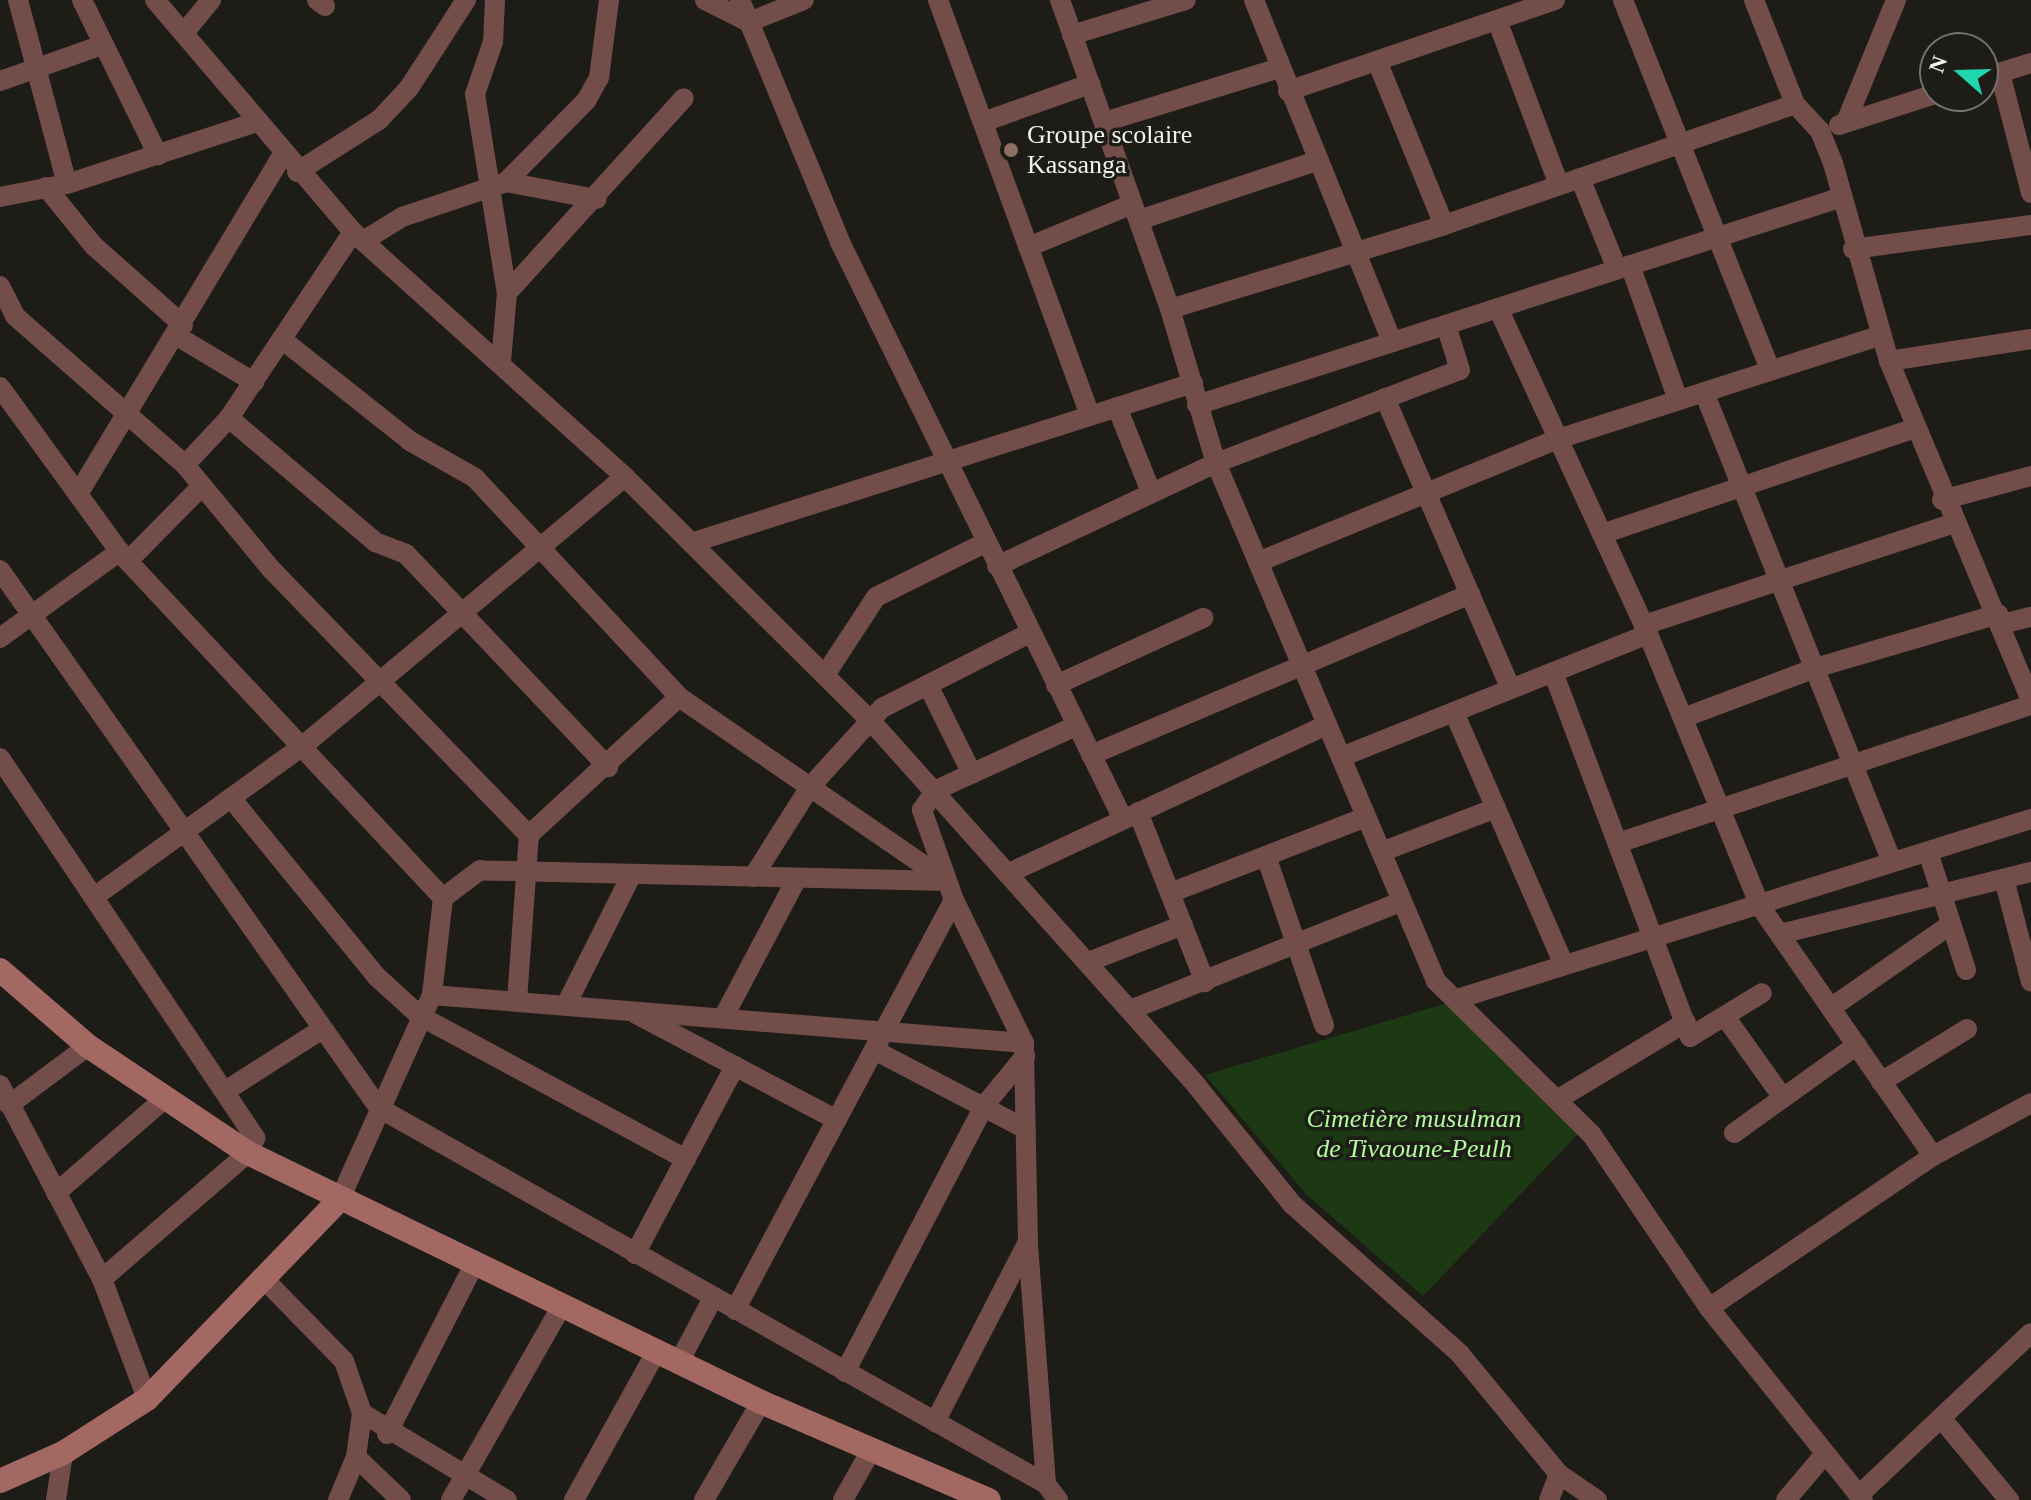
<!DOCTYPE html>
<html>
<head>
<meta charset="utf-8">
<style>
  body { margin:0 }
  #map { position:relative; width:2031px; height:1500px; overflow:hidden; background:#1e1c17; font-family:Georgia,serif }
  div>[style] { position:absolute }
  .green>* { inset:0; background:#1d3914 }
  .street>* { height:20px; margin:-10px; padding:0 10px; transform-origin:10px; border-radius:10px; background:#734d49 }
  .secondary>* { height:24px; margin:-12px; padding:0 12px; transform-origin:12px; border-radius:12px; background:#a46862 }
  .dots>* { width:22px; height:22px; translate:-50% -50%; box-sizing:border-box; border:4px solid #1e1c17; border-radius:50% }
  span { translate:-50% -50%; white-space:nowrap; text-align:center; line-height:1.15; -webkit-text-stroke:7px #1e1c17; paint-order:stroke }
  .poi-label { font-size:26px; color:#f2f1ed }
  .left { translate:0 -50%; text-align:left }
  .park-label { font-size:26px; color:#b1fb9b; font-style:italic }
  .north { position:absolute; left:1919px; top:32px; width:80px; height:80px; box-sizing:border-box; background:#1e1c17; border:2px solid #73716d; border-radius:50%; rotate:290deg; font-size:22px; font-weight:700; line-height:32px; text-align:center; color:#f2f1ed }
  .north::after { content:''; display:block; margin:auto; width:28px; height:36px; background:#21d5af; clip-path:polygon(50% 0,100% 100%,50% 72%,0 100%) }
</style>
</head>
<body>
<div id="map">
  <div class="green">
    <i style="clip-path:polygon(1451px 1002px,1583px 1129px,1423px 1296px,1307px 1195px,1205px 1075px)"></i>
  </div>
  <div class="street">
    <i style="left:18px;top:0;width:190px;rotate:75.1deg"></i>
    <i style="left:82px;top:0;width:173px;rotate:63.9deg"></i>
    <i style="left:155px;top:0;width:305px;rotate:49.5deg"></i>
    <i style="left:353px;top:232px;width:366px;rotate:42deg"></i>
    <i style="left:625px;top:477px;width:345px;rotate:44.8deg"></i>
    <i style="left:870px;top:720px;width:489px;rotate:48.2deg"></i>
    <i style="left:1196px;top:1085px;width:154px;rotate:51.1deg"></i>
    <i style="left:1293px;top:1205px;width:224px;rotate:41.7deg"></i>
    <i style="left:1460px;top:1354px;width:156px;rotate:50.5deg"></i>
    <i style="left:1559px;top:1474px;width:46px;rotate:34.4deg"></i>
    <i style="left:317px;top:0;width:10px;rotate:37deg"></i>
    <i style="left:495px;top:0;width:42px;rotate:92.7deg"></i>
    <i style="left:493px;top:42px;width:55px;rotate:109.1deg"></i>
    <i style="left:475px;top:94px;width:202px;rotate:80.9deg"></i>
    <i style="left:507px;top:293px;width:69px;rotate:95deg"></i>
    <i style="left:705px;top:0;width:49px;rotate:26.6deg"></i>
    <i style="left:749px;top:22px;width:59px;rotate:-21.8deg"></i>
    <i style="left:740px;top:0;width:262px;rotate:67.5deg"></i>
    <i style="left:840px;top:242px;width:643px;rotate:63.87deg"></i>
    <i style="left:938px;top:0;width:442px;rotate:69.9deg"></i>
    <i style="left:1060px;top:0;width:328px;rotate:70.4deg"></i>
    <i style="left:1170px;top:309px;width:161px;rotate:73.4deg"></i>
    <i style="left:1216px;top:463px;width:563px;rotate:66.99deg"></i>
    <i style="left:1436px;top:981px;width:219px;rotate:44.6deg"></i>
    <i style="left:1592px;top:1135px;width:209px;rotate:55.9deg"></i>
    <i style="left:1709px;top:1308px;width:246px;rotate:51.3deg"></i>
    <i style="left:1254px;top:0;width:369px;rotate:68deg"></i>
    <i style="left:1623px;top:0;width:398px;rotate:68.3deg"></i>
    <i style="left:1754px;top:0;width:112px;rotate:68.5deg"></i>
    <i style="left:1795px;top:104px;width:37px;rotate:47deg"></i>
    <i style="left:1820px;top:131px;width:35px;rotate:68deg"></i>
    <i style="left:1833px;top:163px;width:206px;rotate:74.2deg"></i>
    <i style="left:1889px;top:361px;width:368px;rotate:67.3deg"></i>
    <i style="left:1497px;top:20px;width:176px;rotate:69.4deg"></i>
    <i style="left:184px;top:33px;width:43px;rotate:-50.7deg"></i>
    <i style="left:1072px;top:35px;width:119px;rotate:-17.1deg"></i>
    <i style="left:1377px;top:61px;width:177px;rotate:67.8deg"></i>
    <i style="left:2000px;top:73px;width:124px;rotate:75.5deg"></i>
    <i style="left:1983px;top:78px;width:50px;rotate:-17.4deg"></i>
    <i style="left:0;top:81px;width:108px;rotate:-19.4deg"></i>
    <i style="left:1288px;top:91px;width:282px;rotate:-18.8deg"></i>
    <i style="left:983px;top:122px;width:114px;rotate:-19.6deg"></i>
    <i style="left:1104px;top:122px;width:184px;rotate:-17.1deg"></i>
    <i style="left:1846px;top:122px;width:132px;rotate:-67.7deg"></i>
    <i style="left:1839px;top:125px;width:101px;rotate:-17.9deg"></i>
    <i style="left:297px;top:172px;width:97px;rotate:-32.4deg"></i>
    <i style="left:379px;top:120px;width:44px;rotate:-46.8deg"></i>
    <i style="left:409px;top:88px;width:105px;rotate:-57.1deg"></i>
    <i style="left:1580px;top:178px;width:98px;rotate:67.9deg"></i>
    <i style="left:506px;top:182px;width:114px;rotate:-45.4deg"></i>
    <i style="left:586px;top:101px;width:26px;rotate:-61deg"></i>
    <i style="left:599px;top:78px;width:79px;rotate:-82.7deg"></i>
    <i style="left:46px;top:187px;width:76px;rotate:50.9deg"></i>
    <i style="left:94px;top:246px;width:119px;rotate:41.6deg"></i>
    <i style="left:0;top:197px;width:68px;rotate:-11deg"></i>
    <i style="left:67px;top:184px;width:197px;rotate:-18.1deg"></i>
    <i style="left:1139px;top:220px;width:187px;rotate:-18.4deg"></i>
    <i style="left:363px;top:241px;width:46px;rotate:-31.6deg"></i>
    <i style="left:402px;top:217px;width:110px;rotate:-18.6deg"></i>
    <i style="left:506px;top:182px;width:92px;rotate:10.7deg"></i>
    <i style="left:1028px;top:247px;width:113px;rotate:-22.3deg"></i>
    <i style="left:1853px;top:249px;width:180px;rotate:-7.7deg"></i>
    <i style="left:1630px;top:265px;width:143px;rotate:70.4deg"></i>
    <i style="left:0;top:286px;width:34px;rotate:63deg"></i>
    <i style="left:15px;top:316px;width:226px;rotate:41.2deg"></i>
    <i style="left:185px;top:465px;width:135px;rotate:50.4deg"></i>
    <i style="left:271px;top:569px;width:371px;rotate:45.9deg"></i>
    <i style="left:507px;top:293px;width:263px;rotate:-47.8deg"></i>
    <i style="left:1498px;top:308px;width:359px;rotate:65.3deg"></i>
    <i style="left:1648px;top:634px;width:294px;rotate:67.6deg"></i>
    <i style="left:1760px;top:906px;width:304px;rotate:55.3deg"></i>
    <i style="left:1170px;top:309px;width:287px;rotate:-17deg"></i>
    <i style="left:1444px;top:225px;width:371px;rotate:-19deg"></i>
    <i style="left:177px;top:336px;width:90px;rotate:30.9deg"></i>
    <i style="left:284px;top:341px;width:161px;rotate:38.4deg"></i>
    <i style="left:410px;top:441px;width:75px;rotate:29.6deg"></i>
    <i style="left:475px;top:478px;width:299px;rotate:47deg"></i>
    <i style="left:679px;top:697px;width:325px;rotate:34.5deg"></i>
    <i style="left:947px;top:881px;width:467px;rotate:-178.7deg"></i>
    <i style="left:480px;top:870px;width:46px;rotate:142.9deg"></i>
    <i style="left:443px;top:898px;width:98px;rotate:96.5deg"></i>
    <i style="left:432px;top:995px;width:224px;rotate:114.3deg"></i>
    <i style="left:1889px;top:361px;width:144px;rotate:-8.8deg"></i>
    <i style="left:0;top:387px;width:209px;rotate:54deg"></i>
    <i style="left:123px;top:556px;width:468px;rotate:46.9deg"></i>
    <i style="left:1704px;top:392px;width:506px;rotate:68.2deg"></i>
    <i style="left:1385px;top:398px;width:317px;rotate:66.6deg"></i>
    <i style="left:1197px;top:405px;width:675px;rotate:-17.87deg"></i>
    <i style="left:1117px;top:407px;width:92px;rotate:68.2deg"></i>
    <i style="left:229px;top:418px;width:192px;rotate:40.3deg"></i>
    <i style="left:375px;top:542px;width:33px;rotate:21deg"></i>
    <i style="left:406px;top:554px;width:294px;rotate:46.5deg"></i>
    <i style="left:185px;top:465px;width:64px;rotate:-46.9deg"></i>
    <i style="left:229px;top:418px;width:224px;rotate:-56.3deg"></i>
    <i style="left:78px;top:494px;width:395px;rotate:-58.9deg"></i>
    <i style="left:1942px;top:500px;width:92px;rotate:-15.1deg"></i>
    <i style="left:1602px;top:534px;width:330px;rotate:-18.7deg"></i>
    <i style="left:691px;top:543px;width:527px;rotate:-17.68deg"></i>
    <i style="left:128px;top:561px;width:101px;rotate:-45.4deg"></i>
    <i style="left:1258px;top:562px;width:324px;rotate:-22.3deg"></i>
    <i style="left:1558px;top:439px;width:339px;rotate:-17.8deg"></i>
    <i style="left:997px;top:566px;width:242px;rotate:-25.2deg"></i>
    <i style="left:1216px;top:463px;width:261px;rotate:-20.9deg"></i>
    <i style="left:1460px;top:370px;width:47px;rotate:-107.3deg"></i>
    <i style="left:0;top:570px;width:658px;rotate:54.84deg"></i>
    <i style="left:379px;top:1108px;width:766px;rotate:29.41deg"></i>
    <i style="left:1046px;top:1484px;width:20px;rotate:53deg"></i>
    <i style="left:2002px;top:624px;width:30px;rotate:-14deg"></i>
    <i style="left:1644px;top:625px;width:326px;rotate:-18.2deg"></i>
    <i style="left:0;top:638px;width:148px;rotate:-35.9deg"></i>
    <i style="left:1553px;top:672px;width:390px;rotate:69.4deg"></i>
    <i style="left:1690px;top:1037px;width:84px;rotate:-31.4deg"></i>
    <i style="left:825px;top:675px;width:93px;rotate:-56.8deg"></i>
    <i style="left:876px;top:597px;width:122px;rotate:-26.4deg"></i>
    <i style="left:928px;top:685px;width:99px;rotate:63.7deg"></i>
    <i style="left:1056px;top:685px;width:162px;rotate:-24.5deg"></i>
    <i style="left:1454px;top:712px;width:276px;rotate:66.5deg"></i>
    <i style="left:1683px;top:718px;width:141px;rotate:-20.7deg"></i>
    <i style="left:1815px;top:668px;width:191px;rotate:-16.4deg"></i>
    <i style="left:1091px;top:755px;width:412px;rotate:-23deg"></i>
    <i style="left:1341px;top:757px;width:331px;rotate:-21.8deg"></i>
    <i style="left:0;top:758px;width:458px;rotate:56.1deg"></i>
    <i style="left:255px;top:1138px;width:17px;rotate:115deg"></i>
    <i style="left:248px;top:1153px;width:193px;rotate:139.2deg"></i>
    <i style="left:231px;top:798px;width:230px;rotate:50.8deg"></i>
    <i style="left:376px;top:976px;width:59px;rotate:42.3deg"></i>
    <i style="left:420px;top:1016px;width:302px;rotate:28.3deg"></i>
    <i style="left:1138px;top:812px;width:183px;rotate:68.5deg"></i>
    <i style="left:1618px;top:843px;width:435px;rotate:-18.5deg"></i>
    <i style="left:1381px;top:852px;width:123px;rotate:-20.9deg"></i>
    <i style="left:1928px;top:852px;width:124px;rotate:72.1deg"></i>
    <i style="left:1266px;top:856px;width:179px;rotate:71.1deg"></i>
    <i style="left:1009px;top:873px;width:351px;rotate:-25deg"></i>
    <i style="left:753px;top:877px;width:107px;rotate:-57.7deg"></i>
    <i style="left:810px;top:787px;width:107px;rotate:-47.7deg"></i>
    <i style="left:882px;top:708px;width:166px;rotate:-26.9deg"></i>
    <i style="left:2004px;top:879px;width:106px;rotate:75.3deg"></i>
    <i style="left:1170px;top:893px;width:210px;rotate:-21.2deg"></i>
    <i style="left:94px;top:897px;width:259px;rotate:-35.9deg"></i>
    <i style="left:304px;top:745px;width:418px;rotate:-39.9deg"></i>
    <i style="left:1780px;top:934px;width:259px;rotate:-13.9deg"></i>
    <i style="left:1088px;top:962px;width:102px;rotate:-21.3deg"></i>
    <i style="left:432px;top:995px;width:594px;rotate:4.64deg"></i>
    <i style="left:1457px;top:999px;width:602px;rotate:-17.41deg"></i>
    <i style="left:517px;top:1001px;width:166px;rotate:-85.9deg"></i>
    <i style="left:529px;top:835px;width:204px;rotate:-42.6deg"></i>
    <i style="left:566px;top:1005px;width:147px;rotate:-63.3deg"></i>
    <i style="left:1832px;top:1007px;width:144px;rotate:-34.8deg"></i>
    <i style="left:1130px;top:1010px;width:293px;rotate:-21.8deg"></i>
    <i style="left:636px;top:1014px;width:227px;rotate:27.8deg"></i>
    <i style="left:723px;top:1018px;width:158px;rotate:-62.1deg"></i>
    <i style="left:1726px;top:1018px;width:98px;rotate:54.5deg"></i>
    <i style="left:874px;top:1050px;width:171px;rotate:27.5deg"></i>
    <i style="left:1881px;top:1082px;width:101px;rotate:-31.6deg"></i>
    <i style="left:0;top:1085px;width:219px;rotate:62.3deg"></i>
    <i style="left:102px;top:1279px;width:128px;rotate:69.4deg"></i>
    <i style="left:227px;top:1090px;width:112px;rotate:-32.6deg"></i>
    <i style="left:1560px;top:1098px;width:147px;rotate:-31.1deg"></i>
    <i style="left:9px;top:1105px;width:99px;rotate:-36.8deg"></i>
    <i style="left:1734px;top:1133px;width:151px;rotate:-35.6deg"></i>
    <i style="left:56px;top:1193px;width:142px;rotate:-41deg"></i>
    <i style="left:635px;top:1254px;width:213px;rotate:-62deg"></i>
    <i style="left:263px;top:1278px;width:116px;rotate:45.7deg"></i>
    <i style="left:344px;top:1361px;width:55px;rotate:70.9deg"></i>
    <i style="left:362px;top:1413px;width:169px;rotate:31deg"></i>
    <i style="left:1709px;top:1308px;width:271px;rotate:-34.2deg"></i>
    <i style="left:1933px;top:1156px;width:111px;rotate:-28.4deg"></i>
    <i style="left:735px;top:1310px;width:465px;rotate:-61.9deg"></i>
    <i style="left:679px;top:1362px;width:72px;rotate:-62deg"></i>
    <i style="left:845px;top:1372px;width:300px;rotate:-62.4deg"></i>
    <i style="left:984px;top:1106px;width:65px;rotate:-50.6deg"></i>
    <i style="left:1941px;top:1418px;width:107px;rotate:50.3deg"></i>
    <i style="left:935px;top:1422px;width:200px;rotate:-62.7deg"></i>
    <i style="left:387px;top:1434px;width:190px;rotate:-62.8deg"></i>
    <i style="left:356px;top:1457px;width:62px;rotate:43.7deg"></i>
    <i style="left:1046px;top:1484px;width:243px;rotate:-94.3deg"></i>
    <i style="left:1028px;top:1242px;width:199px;rotate:-91.2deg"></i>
    <i style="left:1024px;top:1043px;width:159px;rotate:-116.1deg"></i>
    <i style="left:954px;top:900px;width:96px;rotate:-109.6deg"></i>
    <i style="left:922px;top:810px;width:24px;rotate:-55deg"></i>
    <i style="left:936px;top:790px;width:154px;rotate:-24.6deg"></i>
    <i style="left:1859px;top:1495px;width:236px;rotate:-43.3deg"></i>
    <i style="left:56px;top:1500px;width:48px;rotate:-81.5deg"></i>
    <i style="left:338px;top:1500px;width:47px;rotate:-67.3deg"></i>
    <i style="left:356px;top:1457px;width:44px;rotate:-82.2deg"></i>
    <i style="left:451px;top:1500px;width:222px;rotate:-60.3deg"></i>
    <i style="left:574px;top:1500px;width:169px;rotate:-61deg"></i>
    <i style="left:704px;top:1500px;width:113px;rotate:-59.8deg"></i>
    <i style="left:843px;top:1500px;width:55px;rotate:-60.6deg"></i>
    <i style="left:1549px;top:1500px;width:28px;rotate:-69deg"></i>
    <i style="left:1786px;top:1500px;width:59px;rotate:-49.8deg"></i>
  </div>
  <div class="secondary">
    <i style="left:0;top:970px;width:116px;rotate:40.8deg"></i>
    <i style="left:88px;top:1046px;width:192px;rotate:33.8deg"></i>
    <i style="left:248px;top:1153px;width:570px;rotate:25.89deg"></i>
    <i style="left:761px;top:1402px;width:248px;rotate:23.3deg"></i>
    <i style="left:0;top:1481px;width:69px;rotate:-24deg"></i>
    <i style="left:63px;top:1453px;width:100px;rotate:-32.7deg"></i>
    <i style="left:147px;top:1399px;width:278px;rotate:-46deg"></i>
  </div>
  <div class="dots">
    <i style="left:1011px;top:150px;background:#8d6e63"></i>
  </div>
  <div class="poi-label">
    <span class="left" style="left:1027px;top:150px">Groupe scolaire<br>Kassanga</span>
  </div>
  <div class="park-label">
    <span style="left:1414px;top:1134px">Cimetière musulman<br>de Tivaoune-Peulh</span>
  </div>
  <div class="north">N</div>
</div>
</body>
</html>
